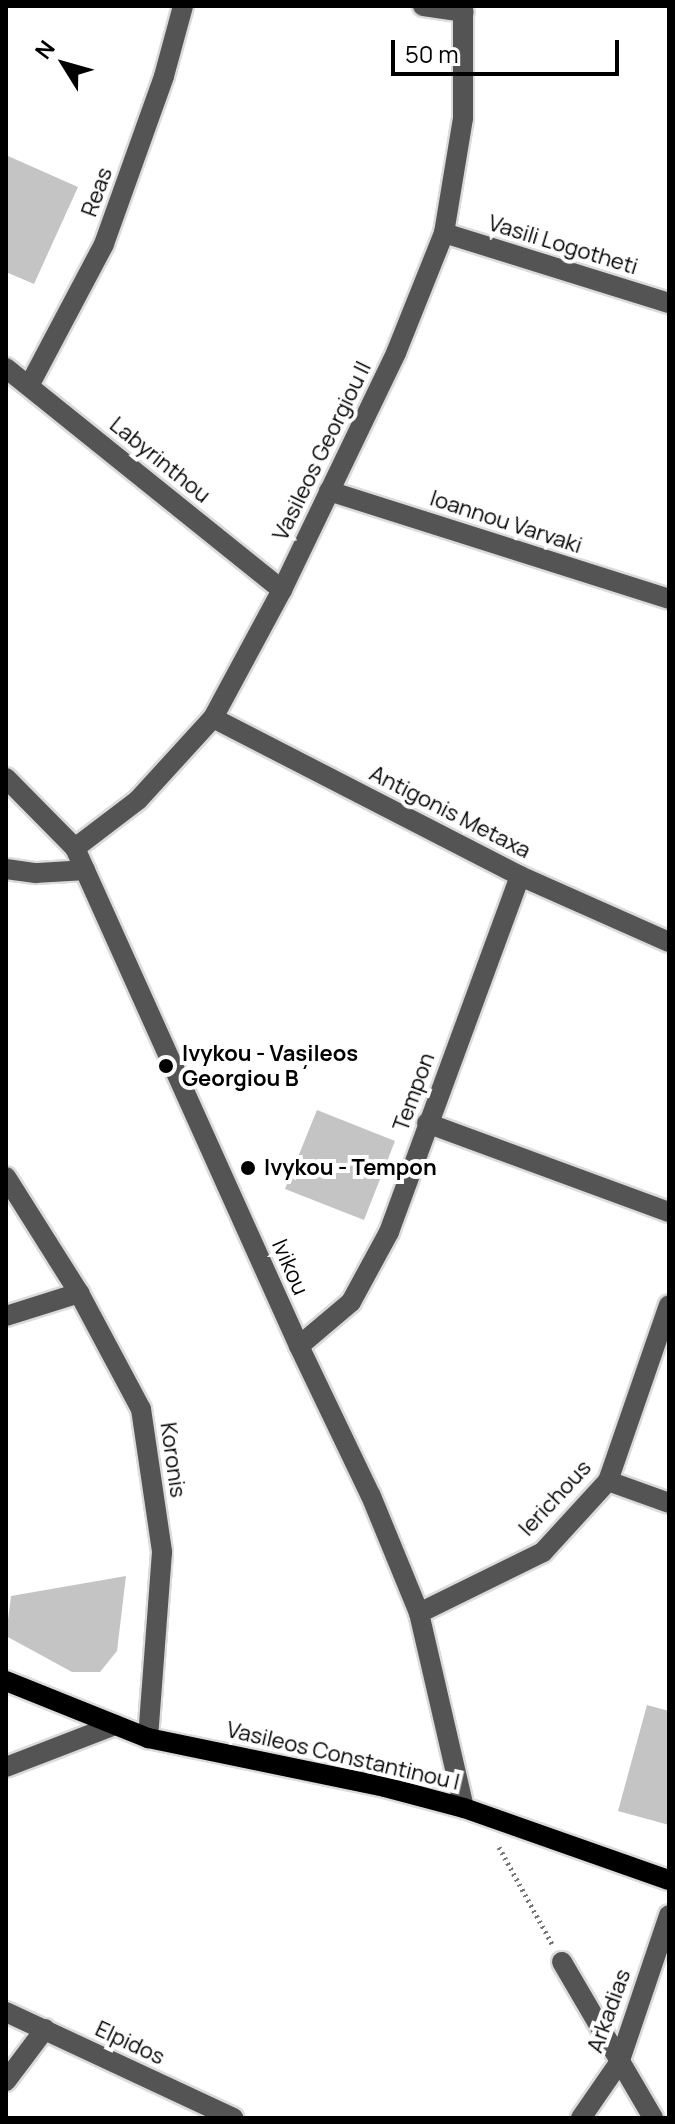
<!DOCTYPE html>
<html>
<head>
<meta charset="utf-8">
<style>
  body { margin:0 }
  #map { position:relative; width:675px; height:2124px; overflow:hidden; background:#fff; font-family:Manrope,sans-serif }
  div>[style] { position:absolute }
  .building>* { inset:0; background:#c4c4c4 }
  .path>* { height:5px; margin-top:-2.5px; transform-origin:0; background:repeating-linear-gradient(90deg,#767676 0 2px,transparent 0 6px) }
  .roads { filter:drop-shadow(2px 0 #dbdbdb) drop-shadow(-2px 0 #dbdbdb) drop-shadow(0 2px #dbdbdb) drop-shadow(0 -2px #dbdbdb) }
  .minor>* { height:20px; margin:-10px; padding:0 10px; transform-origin:10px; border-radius:10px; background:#545454 }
  .major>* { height:20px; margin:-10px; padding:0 10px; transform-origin:10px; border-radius:10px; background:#000 }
  .dots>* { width:22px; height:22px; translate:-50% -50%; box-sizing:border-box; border:4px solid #fff; border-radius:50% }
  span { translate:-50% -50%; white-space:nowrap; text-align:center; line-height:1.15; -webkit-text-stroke:8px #fff; paint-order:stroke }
  .street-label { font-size:22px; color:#000 }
  .poi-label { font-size:22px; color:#000; font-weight:700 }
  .left { translate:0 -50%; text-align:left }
  .frame { position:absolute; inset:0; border:8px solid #000; pointer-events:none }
  .north { position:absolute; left:24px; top:24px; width:80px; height:80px; -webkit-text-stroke:6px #fff; paint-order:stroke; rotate:307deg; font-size:22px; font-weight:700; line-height:32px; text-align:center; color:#000 }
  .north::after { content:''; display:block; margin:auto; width:28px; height:36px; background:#000; clip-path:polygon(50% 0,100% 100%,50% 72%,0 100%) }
  .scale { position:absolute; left:391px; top:40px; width:228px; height:36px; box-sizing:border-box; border:4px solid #000; border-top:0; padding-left:10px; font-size:24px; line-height:28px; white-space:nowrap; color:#000; -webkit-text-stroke:6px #fff; paint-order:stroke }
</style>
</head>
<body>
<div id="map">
  <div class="building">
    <i style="clip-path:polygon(8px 156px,78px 187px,34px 284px,6px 272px)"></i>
    <i style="clip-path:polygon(317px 1110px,395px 1141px,364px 1220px,285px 1189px)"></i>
    <i style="clip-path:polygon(126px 1576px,117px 1651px,100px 1672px,72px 1672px,6px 1636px,11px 1596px)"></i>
    <i style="clip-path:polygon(647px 1705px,669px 1711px,669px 1825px,618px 1811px)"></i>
  </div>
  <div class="path">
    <i style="left:499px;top:1847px;width:111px;rotate:61.3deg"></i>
  </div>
  <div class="roads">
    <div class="minor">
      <i style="left:423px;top:6px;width:41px;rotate:8.3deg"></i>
      <i style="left:444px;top:233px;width:236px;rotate:17.3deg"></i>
      <i style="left:6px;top:368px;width:354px;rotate:38.8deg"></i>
      <i style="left:30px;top:384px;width:158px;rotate:-62.1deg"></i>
      <i style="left:104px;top:244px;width:178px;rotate:-70.3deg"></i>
      <i style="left:164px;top:76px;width:73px;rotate:-74.8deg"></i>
      <i style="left:329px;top:491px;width:357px;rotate:17.6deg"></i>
      <i style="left:213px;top:718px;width:345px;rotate:27.2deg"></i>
      <i style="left:520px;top:876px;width:163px;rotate:23.9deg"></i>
      <i style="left:6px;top:778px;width:98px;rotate:45.4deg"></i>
      <i style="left:75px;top:848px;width:546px;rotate:65.78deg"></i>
      <i style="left:299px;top:1346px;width:166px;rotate:64.4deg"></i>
      <i style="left:371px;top:1496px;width:126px;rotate:67.7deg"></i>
      <i style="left:419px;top:1613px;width:200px;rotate:77deg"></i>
      <i style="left:75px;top:848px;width:79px;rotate:-37.3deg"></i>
      <i style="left:138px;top:800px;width:111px;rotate:-47.6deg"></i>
      <i style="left:213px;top:718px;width:145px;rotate:-61.7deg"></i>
      <i style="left:282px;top:590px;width:263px;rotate:-64.3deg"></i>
      <i style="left:396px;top:353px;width:129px;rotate:-68.2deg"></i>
      <i style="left:444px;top:233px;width:117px;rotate:-80.6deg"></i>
      <i style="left:463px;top:118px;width:112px;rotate:-90deg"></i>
      <i style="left:6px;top:869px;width:30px;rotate:8deg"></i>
      <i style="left:36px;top:873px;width:49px;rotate:-3.5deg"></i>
      <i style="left:427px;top:1123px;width:258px;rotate:20.2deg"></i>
      <i style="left:6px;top:1177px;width:137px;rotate:57.8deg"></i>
      <i style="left:79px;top:1293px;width:132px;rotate:61.9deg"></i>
      <i style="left:141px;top:1409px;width:145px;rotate:81.6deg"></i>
      <i style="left:162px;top:1552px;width:187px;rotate:94.3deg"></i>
      <i style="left:6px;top:1316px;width:77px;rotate:-17.5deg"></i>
      <i style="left:299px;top:1346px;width:68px;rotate:-40.2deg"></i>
      <i style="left:351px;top:1302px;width:80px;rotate:-61.5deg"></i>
      <i style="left:389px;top:1232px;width:379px;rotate:-69.8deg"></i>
      <i style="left:608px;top:1481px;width:65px;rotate:19.8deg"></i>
      <i style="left:419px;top:1613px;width:138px;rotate:-26.2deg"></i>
      <i style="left:543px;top:1552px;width:96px;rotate:-47.5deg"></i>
      <i style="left:608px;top:1481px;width:186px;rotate:-70.9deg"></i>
      <i style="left:6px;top:1767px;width:117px;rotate:-21.1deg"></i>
      <i style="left:562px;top:1962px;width:181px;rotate:59.7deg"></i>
      <i style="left:6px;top:2012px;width:251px;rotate:25deg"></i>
      <i style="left:6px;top:2081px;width:65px;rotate:-53.1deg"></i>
      <i style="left:581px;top:2118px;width:67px;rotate:-55.4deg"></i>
      <i style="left:619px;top:2063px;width:156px;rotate:-71.3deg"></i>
    </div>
    <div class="major">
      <i style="left:6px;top:1681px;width:153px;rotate:21.9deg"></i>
      <i style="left:148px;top:1738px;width:242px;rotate:11.7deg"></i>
      <i style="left:385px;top:1787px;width:82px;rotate:14.9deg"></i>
      <i style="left:464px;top:1808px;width:217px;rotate:19.4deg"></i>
    </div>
  </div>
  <div class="dots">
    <i style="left:166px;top:1066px;background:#000"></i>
    <i style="left:248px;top:1168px;background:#000"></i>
  </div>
  <div class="street-label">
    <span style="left:97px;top:192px;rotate:-70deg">Reas</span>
    <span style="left:563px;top:245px;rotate:17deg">Vasili Logotheti</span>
    <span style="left:322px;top:451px;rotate:-64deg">Vasileos Georgiou II</span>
    <span style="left:160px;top:460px;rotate:39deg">Labyrinthou</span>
    <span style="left:506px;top:522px;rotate:18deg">Ioannou Varvaki</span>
    <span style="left:450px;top:812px;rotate:27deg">Antigonis Metaxa</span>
    <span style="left:414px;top:1092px;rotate:-70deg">Tempon</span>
    <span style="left:290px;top:1267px;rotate:66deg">Ivikou</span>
    <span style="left:173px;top:1460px;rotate:82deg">Koronis</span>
    <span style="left:555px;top:1498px;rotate:-47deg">Ierichous</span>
    <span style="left:343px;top:1756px;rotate:13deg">Vasileos Constantinou I</span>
    <span style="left:609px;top:2011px;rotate:-70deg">Arkadias</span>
    <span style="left:130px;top:2043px;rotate:25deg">Elpidos</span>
  </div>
  <div class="poi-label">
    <span class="left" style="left:182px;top:1066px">Ivykou - Vasileos<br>Georgiou B´</span>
    <span class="left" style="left:264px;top:1168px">Ivykou - Tempon</span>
  </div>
  <div class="frame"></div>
  <div class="north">N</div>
  <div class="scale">50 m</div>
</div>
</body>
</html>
